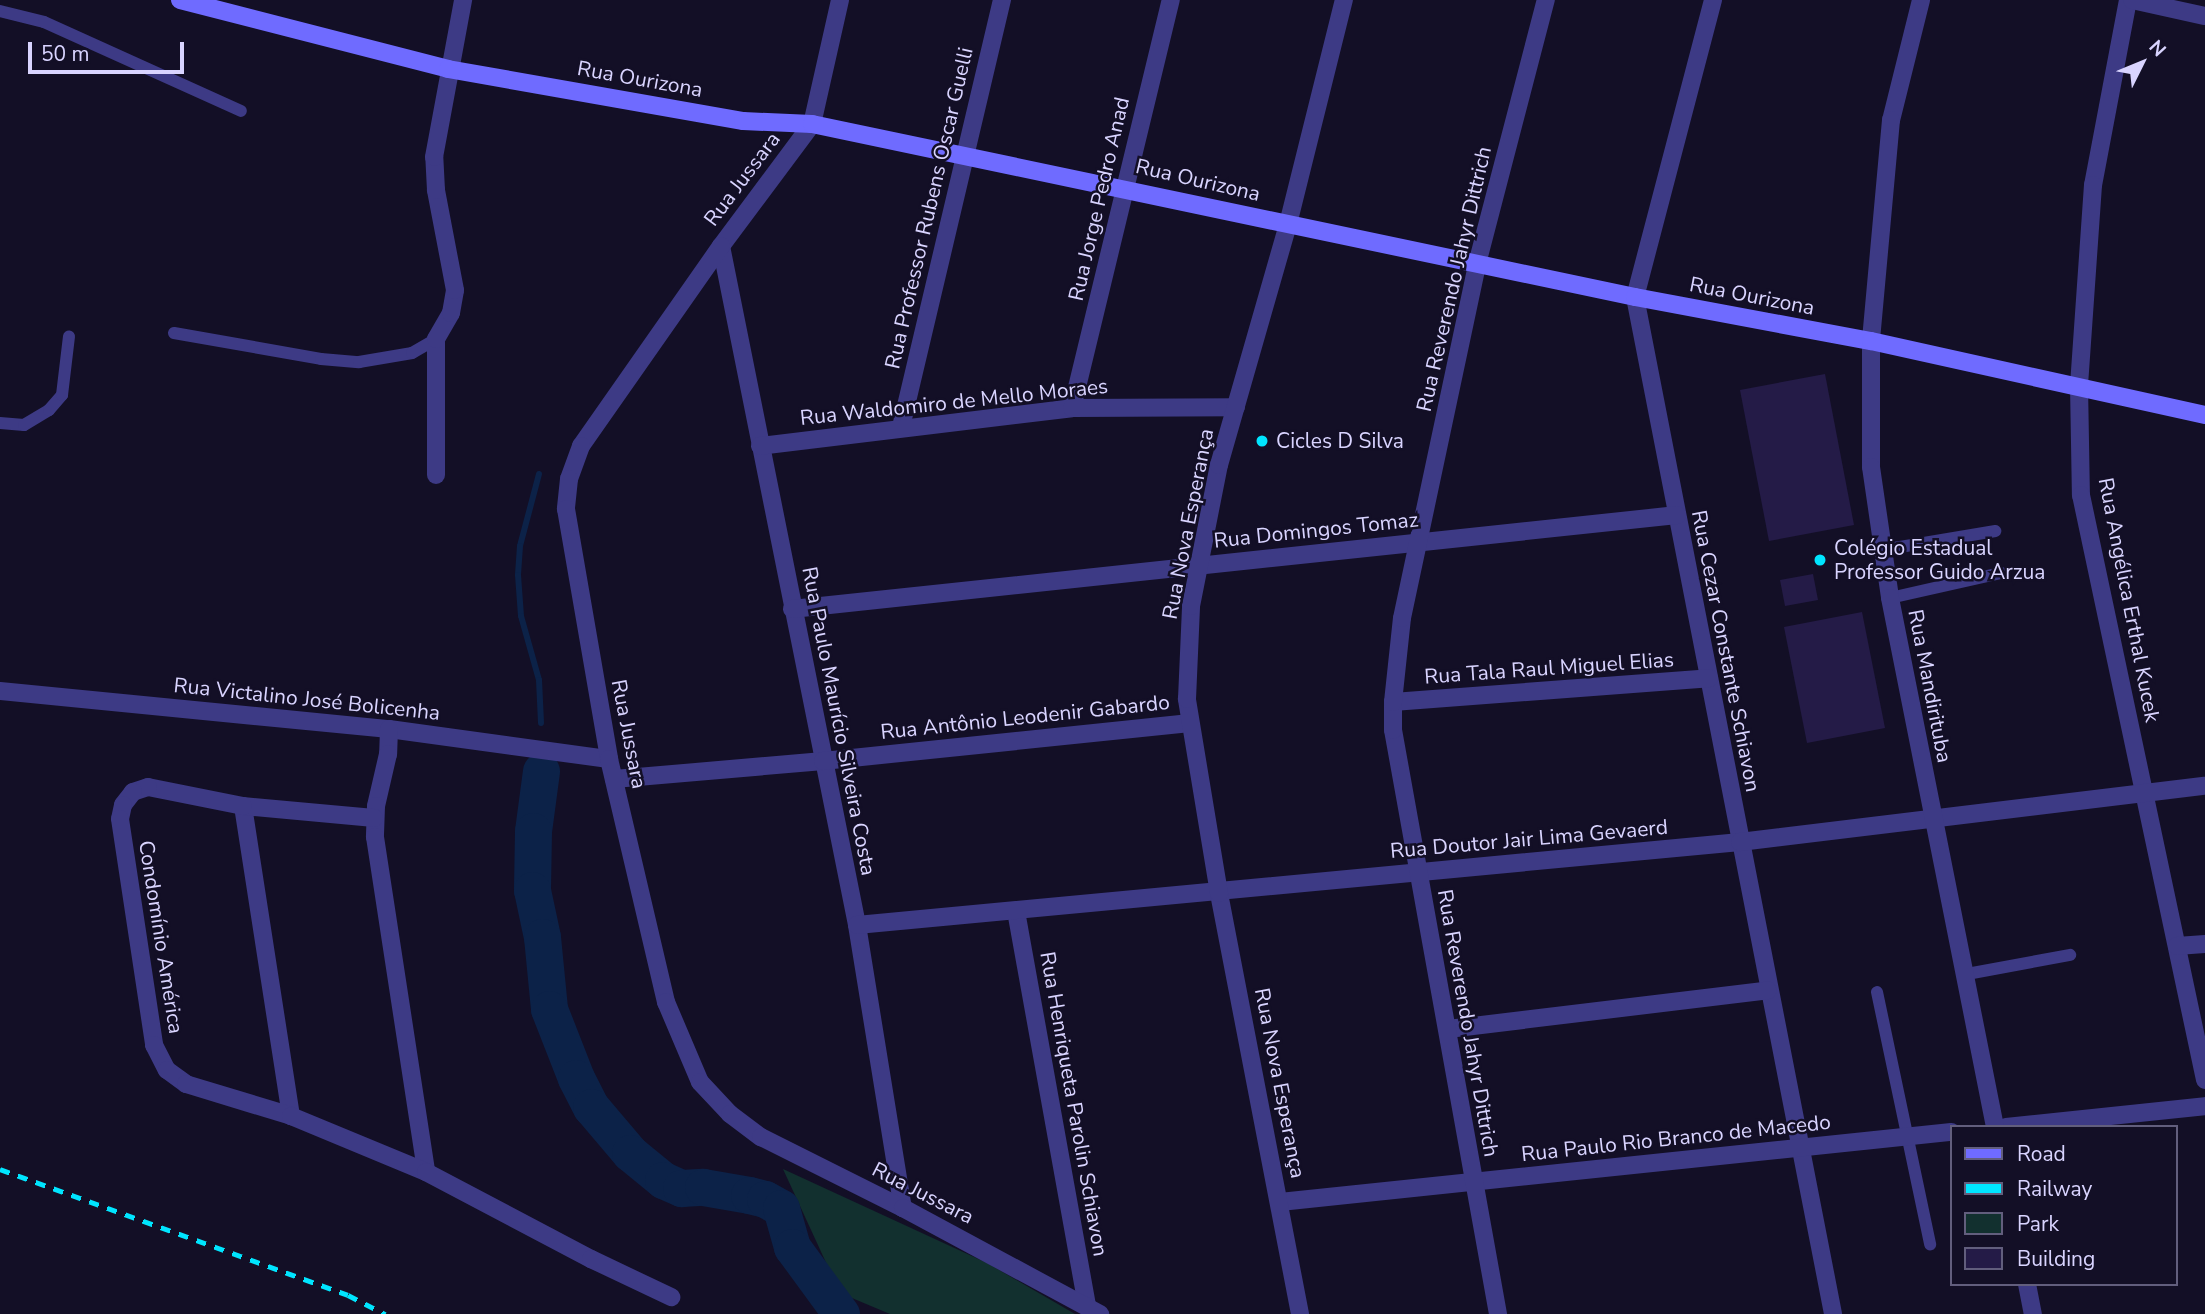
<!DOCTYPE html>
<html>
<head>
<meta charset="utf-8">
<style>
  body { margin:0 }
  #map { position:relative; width:2205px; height:1314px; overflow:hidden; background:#130f26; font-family:"Nunito Sans",sans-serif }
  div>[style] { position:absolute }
  .green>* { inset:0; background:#12302f }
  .stream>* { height:6px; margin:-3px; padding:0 3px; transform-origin:3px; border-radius:3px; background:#0c2248 }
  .river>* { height:37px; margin:-18.5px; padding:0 18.5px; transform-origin:18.5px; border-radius:18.5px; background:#0c2248 }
  .building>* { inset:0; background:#241b47 }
  .service>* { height:12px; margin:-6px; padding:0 6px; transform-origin:6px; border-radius:6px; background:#3d3a85 }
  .minor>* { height:18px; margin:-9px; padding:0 9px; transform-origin:9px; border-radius:9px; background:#3d3a85 }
  .tertiary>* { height:18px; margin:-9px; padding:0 9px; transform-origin:9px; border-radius:9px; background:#3d3a85 }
  .secondary>* { height:18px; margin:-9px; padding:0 9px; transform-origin:9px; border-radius:9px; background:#6f6bff }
  .rail>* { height:5px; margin-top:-2.5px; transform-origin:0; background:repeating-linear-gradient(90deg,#00e5ff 0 10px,transparent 0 19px) }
  .dots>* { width:19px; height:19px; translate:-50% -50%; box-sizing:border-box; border:4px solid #130f26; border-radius:50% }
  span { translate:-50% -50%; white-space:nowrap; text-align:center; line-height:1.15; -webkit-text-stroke:5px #130f26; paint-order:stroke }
  .street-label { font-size:21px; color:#d9d4ff }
  .poi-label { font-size:21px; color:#d9d4ff }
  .left { translate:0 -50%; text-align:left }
  .legend { position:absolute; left:1950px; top:1125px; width:228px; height:161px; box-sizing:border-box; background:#130f26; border:2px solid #625e7d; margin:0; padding:9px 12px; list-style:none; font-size:21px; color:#d9d4ff }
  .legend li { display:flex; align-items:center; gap:14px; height:35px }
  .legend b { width:35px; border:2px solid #625e7d }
  .north { position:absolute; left:2107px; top:28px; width:70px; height:70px; -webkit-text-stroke:5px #130f26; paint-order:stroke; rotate:47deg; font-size:19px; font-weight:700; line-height:28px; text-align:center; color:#d9d4ff }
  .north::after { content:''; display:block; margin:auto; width:24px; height:32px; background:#d9d4ff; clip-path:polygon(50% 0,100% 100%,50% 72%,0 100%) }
  .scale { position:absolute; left:28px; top:42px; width:156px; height:32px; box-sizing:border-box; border:4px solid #d9d4ff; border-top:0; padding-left:9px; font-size:21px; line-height:24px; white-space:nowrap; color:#d9d4ff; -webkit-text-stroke:5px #130f26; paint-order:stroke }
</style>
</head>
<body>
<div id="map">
  <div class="green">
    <i style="clip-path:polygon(783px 1169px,987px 1263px,1075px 1314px,890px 1314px,840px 1293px)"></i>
  </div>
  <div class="stream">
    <i style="left:539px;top:474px;width:74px;rotate:104.8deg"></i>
    <i style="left:520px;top:546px;width:29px;rotate:94deg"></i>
    <i style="left:518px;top:575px;width:41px;rotate:85.8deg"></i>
    <i style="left:521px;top:616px;width:66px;rotate:74.3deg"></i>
    <i style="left:539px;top:680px;width:43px;rotate:87.3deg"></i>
  </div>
  <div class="river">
    <i style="left:541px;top:771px;width:61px;rotate:97.6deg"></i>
    <i style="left:533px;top:831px;width:59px;rotate:91deg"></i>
    <i style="left:532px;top:890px;width:48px;rotate:78deg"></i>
    <i style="left:542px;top:937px;width:72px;rotate:84.4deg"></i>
    <i style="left:549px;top:1009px;width:74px;rotate:68.6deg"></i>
    <i style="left:576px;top:1078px;width:33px;rotate:63deg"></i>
    <i style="left:591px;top:1107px;width:60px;rotate:49.7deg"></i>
    <i style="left:630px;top:1153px;width:43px;rotate:39.3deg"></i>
    <i style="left:663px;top:1180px;width:20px;rotate:24deg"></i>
    <i style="left:681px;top:1188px;width:22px;rotate:-3deg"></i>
    <i style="left:703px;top:1187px;width:47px;rotate:9.9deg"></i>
    <i style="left:749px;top:1195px;width:16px;rotate:14deg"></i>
    <i style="left:765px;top:1199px;width:18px;rotate:29deg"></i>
    <i style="left:781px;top:1208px;width:41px;rotate:74.2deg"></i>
    <i style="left:792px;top:1247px;width:83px;rotate:53.8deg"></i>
  </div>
  <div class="building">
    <i style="clip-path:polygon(1825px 374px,1854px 525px,1769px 541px,1740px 390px)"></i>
    <i style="clip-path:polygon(1813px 574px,1818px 600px,1785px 606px,1780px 580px)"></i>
    <i style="clip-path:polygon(1862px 612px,1885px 728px,1807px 743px,1784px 627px)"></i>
  </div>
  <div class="service">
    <i style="left:0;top:11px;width:45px;rotate:14deg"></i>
    <i style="left:44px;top:22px;width:216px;rotate:24.3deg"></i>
    <i style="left:174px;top:333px;width:149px;rotate:10deg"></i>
    <i style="left:321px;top:359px;width:38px;rotate:5deg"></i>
    <i style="left:359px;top:362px;width:54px;rotate:-9.6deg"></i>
    <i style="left:412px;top:353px;width:28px;rotate:-30deg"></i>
    <i style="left:0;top:423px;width:24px;rotate:5deg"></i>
    <i style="left:24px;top:425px;width:29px;rotate:-31deg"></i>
    <i style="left:49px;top:410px;width:20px;rotate:-49deg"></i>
    <i style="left:62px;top:395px;width:59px;rotate:-83.2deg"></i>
    <i style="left:1882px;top:550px;width:115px;rotate:-9.5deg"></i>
    <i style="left:1890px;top:598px;width:114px;rotate:-12.7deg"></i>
    <i style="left:1967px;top:974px;width:105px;rotate:-10.5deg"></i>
    <i style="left:1877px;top:992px;width:258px;rotate:78.1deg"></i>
  </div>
  <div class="minor">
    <i style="left:1713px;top:0;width:307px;rotate:104.7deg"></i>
    <i style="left:1635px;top:297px;width:1036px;rotate:78.98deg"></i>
    <i style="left:2128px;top:0;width:188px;rotate:100.7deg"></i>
    <i style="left:2093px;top:185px;width:200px;rotate:94deg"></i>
    <i style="left:2079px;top:385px;width:110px;rotate:89deg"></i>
    <i style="left:2081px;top:495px;width:598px;rotate:78.03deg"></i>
    <i style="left:2132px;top:0;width:75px;rotate:12.4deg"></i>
    <i style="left:721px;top:246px;width:692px;rotate:78.67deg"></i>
    <i style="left:857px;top:925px;width:287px;rotate:80.8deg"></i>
    <i style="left:1072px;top:408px;width:420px;rotate:-76.4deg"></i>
    <i style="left:901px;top:427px;width:439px;rotate:-76.7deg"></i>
    <i style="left:760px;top:446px;width:314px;rotate:-6.9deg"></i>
    <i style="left:1072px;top:408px;width:164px;rotate:-0.3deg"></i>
    <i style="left:436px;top:475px;width:136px;rotate:-90deg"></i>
    <i style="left:436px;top:339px;width:30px;rotate:-60deg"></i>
    <i style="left:451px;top:313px;width:23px;rotate:-80deg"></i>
    <i style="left:455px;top:290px;width:102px;rotate:-100.8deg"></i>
    <i style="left:436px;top:190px;width:33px;rotate:-93deg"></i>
    <i style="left:434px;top:157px;width:160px;rotate:-79.5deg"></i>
    <i style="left:792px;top:609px;width:890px;rotate:-6.06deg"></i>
    <i style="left:0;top:691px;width:391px;rotate:5.6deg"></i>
    <i style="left:389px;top:729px;width:222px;rotate:7.8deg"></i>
    <i style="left:1393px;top:702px;width:317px;rotate:-4.3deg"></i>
    <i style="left:389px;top:729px;width:25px;rotate:92deg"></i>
    <i style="left:388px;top:754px;width:53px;rotate:103deg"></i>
    <i style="left:376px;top:806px;width:31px;rotate:92deg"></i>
    <i style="left:375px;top:837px;width:339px;rotate:81.3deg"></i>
    <i style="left:614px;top:779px;width:210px;rotate:-4.9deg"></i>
    <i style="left:823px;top:761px;width:369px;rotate:-5.9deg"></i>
    <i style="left:243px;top:806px;width:314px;rotate:81.2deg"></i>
    <i style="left:374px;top:818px;width:132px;rotate:-174.8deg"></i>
    <i style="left:243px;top:806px;width:97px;rotate:-168.7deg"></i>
    <i style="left:148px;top:787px;width:16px;rotate:162deg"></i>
    <i style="left:133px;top:792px;width:16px;rotate:128deg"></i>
    <i style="left:123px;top:805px;width:14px;rotate:102deg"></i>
    <i style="left:120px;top:819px;width:229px;rotate:81.4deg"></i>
    <i style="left:154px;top:1045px;width:28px;rotate:63deg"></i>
    <i style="left:167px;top:1070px;width:24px;rotate:36deg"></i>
    <i style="left:186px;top:1084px;width:110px;rotate:16.9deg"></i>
    <i style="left:291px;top:1116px;width:146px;rotate:22.5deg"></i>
    <i style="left:426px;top:1172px;width:187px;rotate:27.8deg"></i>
    <i style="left:591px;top:1259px;width:89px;rotate:25.4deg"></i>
    <i style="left:1016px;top:911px;width:399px;rotate:79.8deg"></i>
    <i style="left:857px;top:925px;width:887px;rotate:-5.37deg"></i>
    <i style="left:1740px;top:842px;width:468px;rotate:-6.9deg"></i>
    <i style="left:2177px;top:946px;width:28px;rotate:-4deg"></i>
    <i style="left:1448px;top:1029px;width:322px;rotate:-6.9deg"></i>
    <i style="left:2006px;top:1127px;width:200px;rotate:-6deg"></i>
    <i style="left:1280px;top:1202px;width:675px;rotate:-5.96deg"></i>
    <i style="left:1300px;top:1314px;width:429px;rotate:-100.9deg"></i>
    <i style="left:1219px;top:893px;width:197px;rotate:-99.4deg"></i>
    <i style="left:1187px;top:699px;width:93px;rotate:-87.5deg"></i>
    <i style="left:1191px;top:606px;width:144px;rotate:-78.8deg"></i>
    <i style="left:1219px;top:465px;width:251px;rotate:-74deg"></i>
    <i style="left:1288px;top:224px;width:231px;rotate:-76deg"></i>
    <i style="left:1498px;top:1314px;width:593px;rotate:-100.19deg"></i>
    <i style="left:1393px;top:730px;width:28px;rotate:-90deg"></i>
    <i style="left:1393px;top:702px;width:84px;rotate:-83.9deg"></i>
    <i style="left:1402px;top:618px;width:362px;rotate:-78deg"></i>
    <i style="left:1477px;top:264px;width:273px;rotate:-75.4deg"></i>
  </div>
  <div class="tertiary">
    <i style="left:840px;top:0;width:127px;rotate:102.7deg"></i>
    <i style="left:812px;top:124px;width:152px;rotate:126.7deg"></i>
    <i style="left:721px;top:246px;width:244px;rotate:125deg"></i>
    <i style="left:581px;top:446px;width:35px;rotate:110deg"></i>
    <i style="left:569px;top:479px;width:30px;rotate:96deg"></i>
    <i style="left:566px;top:509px;width:254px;rotate:80.2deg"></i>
    <i style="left:609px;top:759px;width:250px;rotate:76.8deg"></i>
    <i style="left:666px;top:1002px;width:87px;rotate:67deg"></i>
    <i style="left:700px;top:1082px;width:44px;rotate:46.8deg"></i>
    <i style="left:730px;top:1114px;width:39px;rotate:37deg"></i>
    <i style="left:761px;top:1137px;width:159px;rotate:26.6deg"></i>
    <i style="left:903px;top:1208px;width:224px;rotate:28.3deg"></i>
    <i style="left:1921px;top:0;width:124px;rotate:104deg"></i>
    <i style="left:1891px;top:120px;width:222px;rotate:95.2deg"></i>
    <i style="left:1871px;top:341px;width:126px;rotate:90deg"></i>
    <i style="left:1871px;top:467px;width:132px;rotate:81.7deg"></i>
    <i style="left:1890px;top:598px;width:539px;rotate:78.77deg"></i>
    <i style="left:2027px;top:1284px;width:31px;rotate:79deg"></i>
  </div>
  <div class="secondary">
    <i style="left:180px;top:0;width:277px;rotate:14.4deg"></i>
    <i style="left:448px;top:69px;width:300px;rotate:10deg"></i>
    <i style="left:743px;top:121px;width:69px;rotate:2.5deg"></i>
    <i style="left:812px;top:124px;width:841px;rotate:11.87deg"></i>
    <i style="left:1635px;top:297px;width:240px;rotate:10.6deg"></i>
    <i style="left:1871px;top:341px;width:342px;rotate:12.5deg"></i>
  </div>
  <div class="rail">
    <i style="left:0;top:1169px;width:370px;rotate:19.9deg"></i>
    <i style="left:348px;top:1295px;width:42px;rotate:27.2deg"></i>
  </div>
  <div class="dots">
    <i style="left:1262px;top:441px;background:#00e5ff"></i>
    <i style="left:1820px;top:560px;background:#00e5ff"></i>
  </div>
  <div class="street-label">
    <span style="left:640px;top:79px;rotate:10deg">Rua Ourizona</span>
    <span style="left:742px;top:179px;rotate:-53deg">Rua Jussara</span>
    <span style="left:1198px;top:180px;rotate:13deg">Rua Ourizona</span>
    <span style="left:1099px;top:199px;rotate:-77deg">Rua Jorge Pedro Anad</span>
    <span style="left:929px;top:208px;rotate:-77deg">Rua Professor Rubens Oscar Guelli</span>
    <span style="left:1454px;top:279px;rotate:-77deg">Rua Reverendo Jahyr Dittrich</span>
    <span style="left:1752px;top:296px;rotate:11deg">Rua Ourizona</span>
    <span style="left:954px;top:402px;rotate:-6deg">Rua Waldomiro de Mello Moraes</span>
    <span style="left:1188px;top:524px;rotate:-79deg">Rua Nova Esperança</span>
    <span style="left:1316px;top:530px;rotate:-6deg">Rua Domingos Tomaz</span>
    <span style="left:2129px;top:600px;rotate:79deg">Rua Angélica Erthal Kucek</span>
    <span style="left:1726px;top:651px;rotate:79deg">Rua Cezar Constante Schiavon</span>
    <span style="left:1549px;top:668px;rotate:-4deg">Rua Tala Raul Miguel Elias</span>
    <span style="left:1930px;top:686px;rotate:79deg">Rua Mandirituba</span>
    <span style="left:307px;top:699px;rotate:6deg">Rua Victalino José Bolicenha</span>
    <span style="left:1025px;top:717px;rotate:-6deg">Rua Antônio Leodenir Gabardo</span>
    <span style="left:839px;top:721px;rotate:79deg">Rua Paulo Maurício Silveira Costa</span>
    <span style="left:629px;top:734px;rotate:79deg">Rua Jussara</span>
    <span style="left:1529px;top:839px;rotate:-5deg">Rua Doutor Jair Lima Gevaerd</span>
    <span style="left:161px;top:937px;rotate:81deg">Condomínio América</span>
    <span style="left:1468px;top:1023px;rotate:80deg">Rua Reverendo Jahyr Dittrich</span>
    <span style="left:1280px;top:1083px;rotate:79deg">Rua Nova Esperança</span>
    <span style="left:1074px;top:1104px;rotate:80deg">Rua Henriqueta Parolin Schiavon</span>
    <span style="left:1676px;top:1138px;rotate:-6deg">Rua Paulo Rio Branco de Macedo</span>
    <span style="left:923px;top:1193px;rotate:27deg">Rua Jussara</span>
  </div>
  <div class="poi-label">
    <span class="left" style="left:1276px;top:441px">Cicles D Silva</span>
    <span class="left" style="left:1834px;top:560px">Colégio Estadual<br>Professor Guido Arzua</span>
  </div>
  <ul class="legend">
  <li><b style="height:9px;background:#6f6bff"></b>Road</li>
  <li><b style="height:9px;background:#00e5ff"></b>Railway</li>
  <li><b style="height:19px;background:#12302f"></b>Park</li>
  <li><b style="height:19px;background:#241b47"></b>Building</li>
  </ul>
  <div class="north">N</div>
  <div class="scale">50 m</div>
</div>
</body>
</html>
